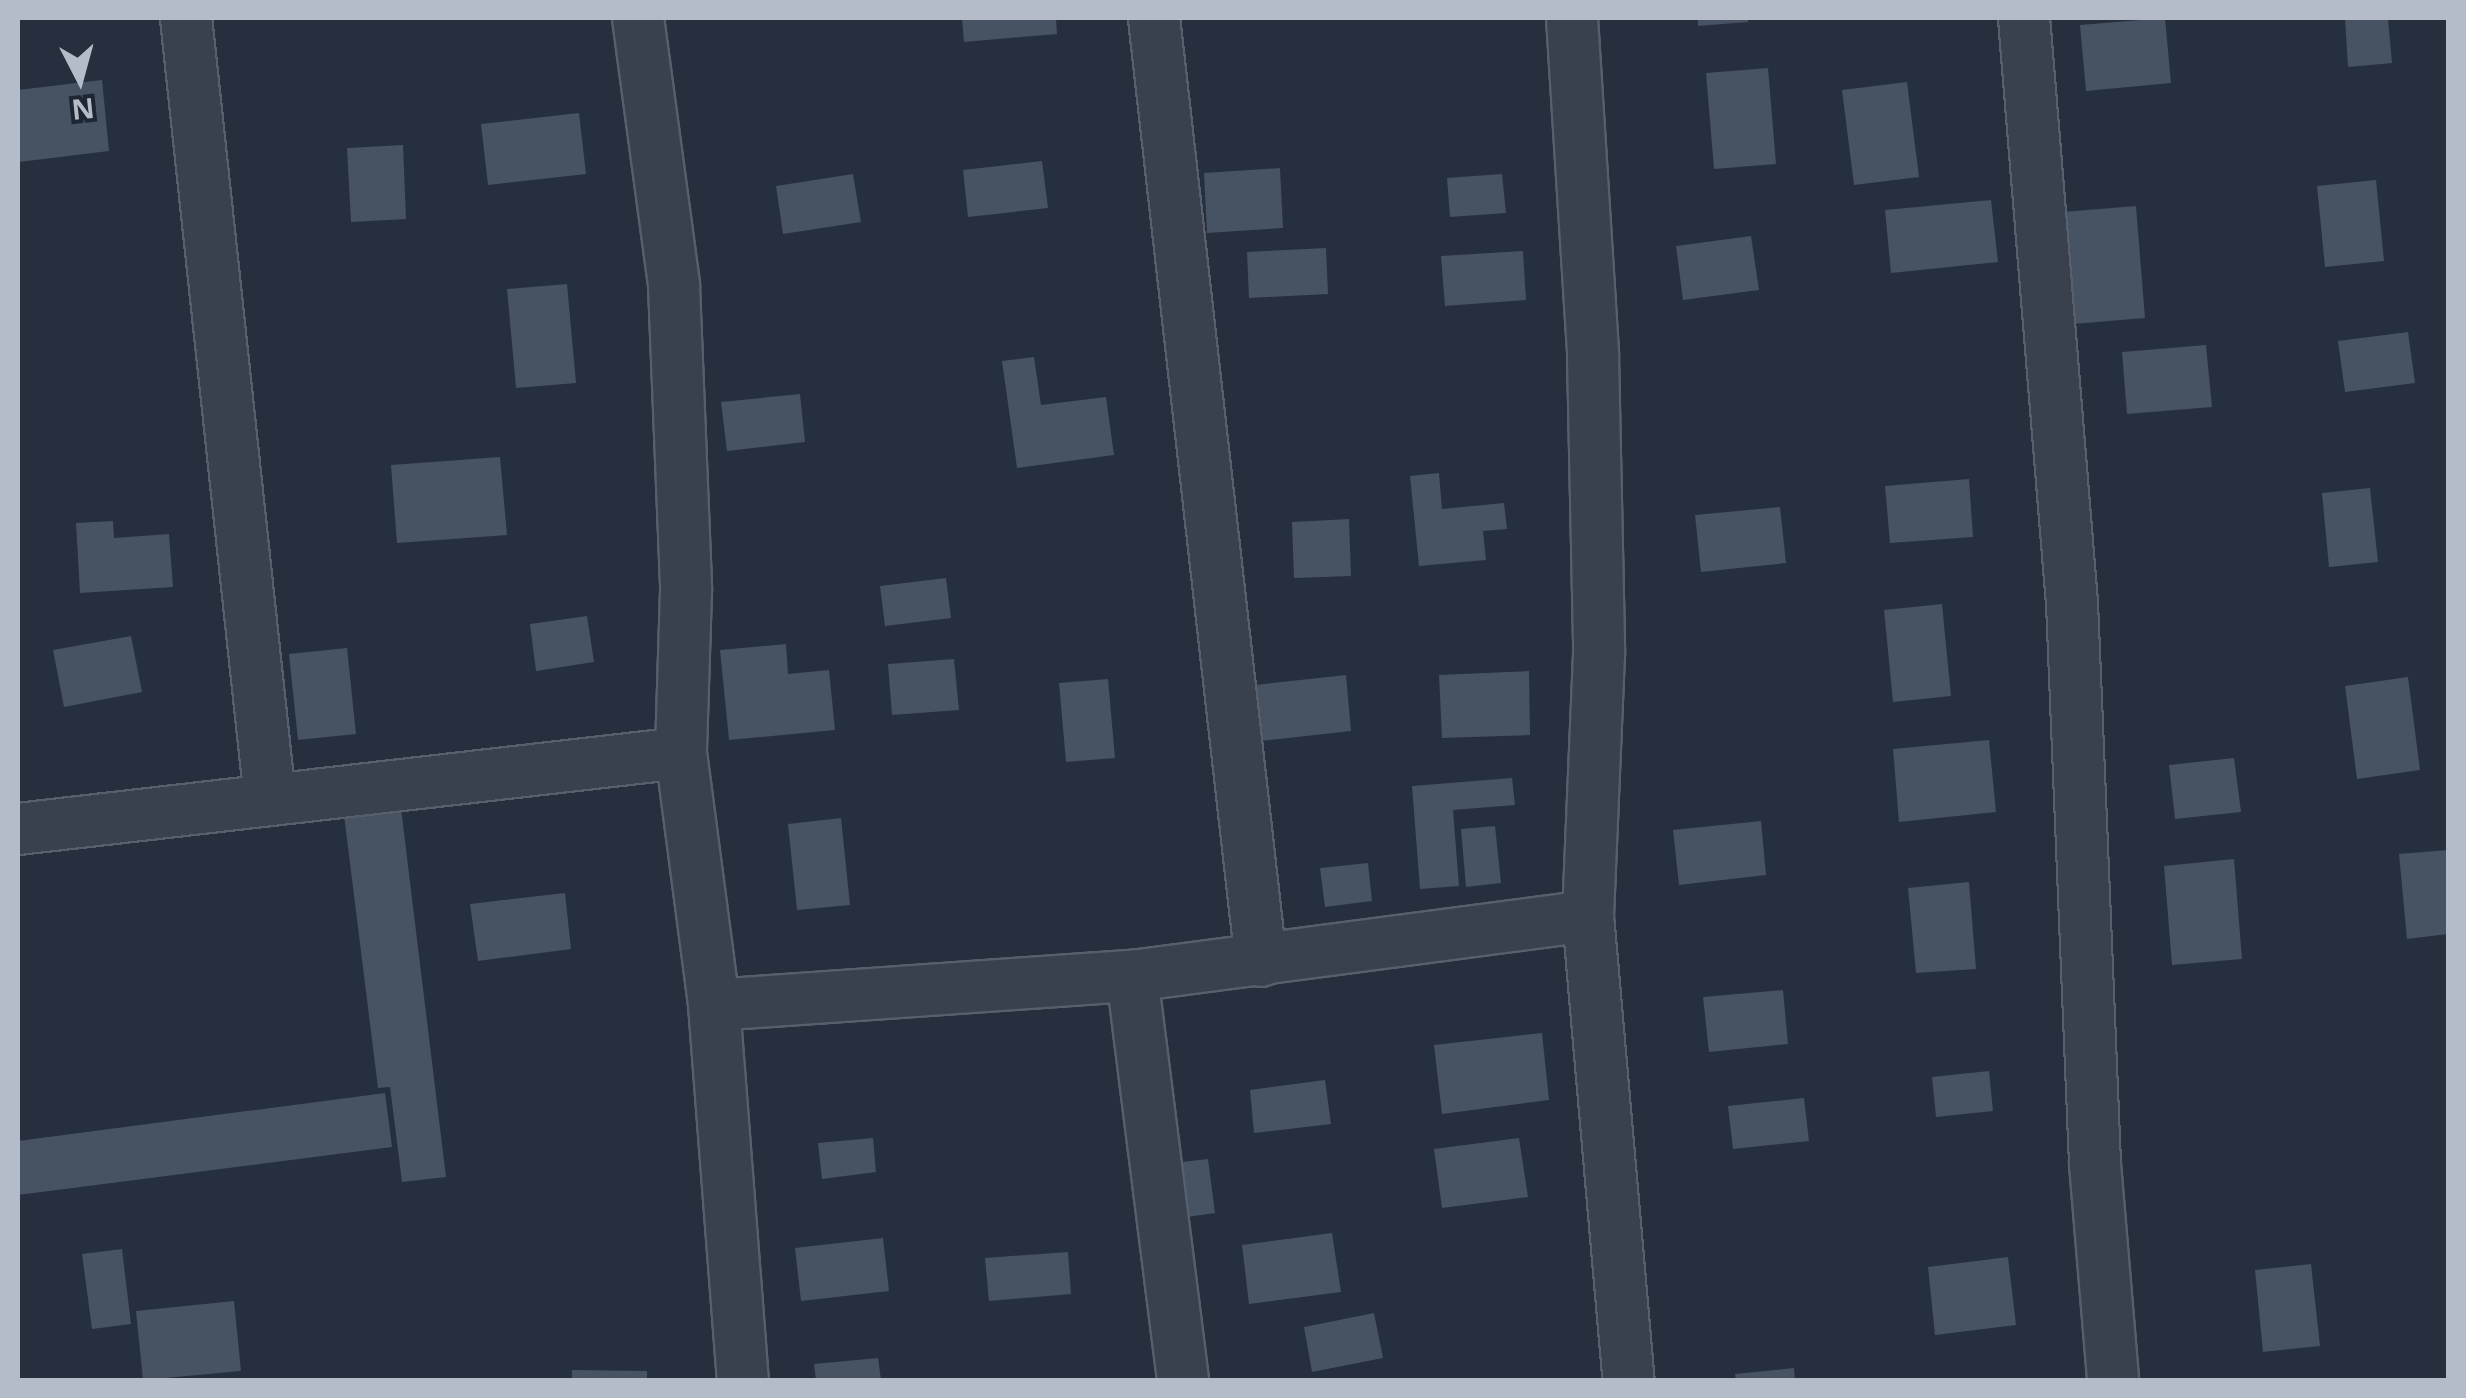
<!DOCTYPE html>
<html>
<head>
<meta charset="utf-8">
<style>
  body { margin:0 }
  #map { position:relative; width:2466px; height:1398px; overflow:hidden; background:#252f3e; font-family:"Noto Sans",sans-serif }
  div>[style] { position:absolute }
  .building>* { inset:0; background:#475262 }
  .roads { filter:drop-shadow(2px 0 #575f6c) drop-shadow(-2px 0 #575f6c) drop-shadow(0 2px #575f6c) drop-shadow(0 -2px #575f6c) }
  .minor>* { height:50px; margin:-25px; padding:0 25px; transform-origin:25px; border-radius:25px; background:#39414e }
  span { translate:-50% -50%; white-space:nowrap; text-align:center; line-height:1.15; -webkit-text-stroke:10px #1e2633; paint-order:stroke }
  .frame { position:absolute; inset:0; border:20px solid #b5bcc9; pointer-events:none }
  .north { position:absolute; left:30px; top:30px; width:100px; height:100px; -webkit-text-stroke:8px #1e2633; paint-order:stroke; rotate:174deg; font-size:28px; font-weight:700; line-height:40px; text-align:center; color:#b5bcc9 }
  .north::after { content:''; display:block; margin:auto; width:35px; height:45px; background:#b5bcc9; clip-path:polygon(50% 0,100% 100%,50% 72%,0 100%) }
</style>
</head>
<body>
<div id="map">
  <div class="building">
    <i style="clip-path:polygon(962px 18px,1056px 18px,1057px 34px,964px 42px)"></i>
    <i style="clip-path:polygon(1698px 18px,1748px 18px,1748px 22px,1698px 26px)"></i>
    <i style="clip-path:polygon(2165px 18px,2171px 83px,2086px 91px,2080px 25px)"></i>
    <i style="clip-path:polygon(2345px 18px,2388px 18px,2392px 63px,2348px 67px)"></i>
    <i style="clip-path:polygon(1768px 68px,1776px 164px,1714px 169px,1706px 73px)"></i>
    <i style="clip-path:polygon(102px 80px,109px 151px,19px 162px,18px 90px)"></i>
    <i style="clip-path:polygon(1907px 82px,1919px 177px,1854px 185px,1842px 90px)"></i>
    <i style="clip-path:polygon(579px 113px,586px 174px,488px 185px,481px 124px)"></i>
    <i style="clip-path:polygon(403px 145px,406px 219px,351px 222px,347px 148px)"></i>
    <i style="clip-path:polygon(1042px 161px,1048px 208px,968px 217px,963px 170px)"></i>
    <i style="clip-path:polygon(1280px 168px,1283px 228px,1207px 233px,1204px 173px)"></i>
    <i style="clip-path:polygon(853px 174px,861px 222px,783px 234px,776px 186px)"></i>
    <i style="clip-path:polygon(1502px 174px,1506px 213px,1450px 217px,1447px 178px)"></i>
    <i style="clip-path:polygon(2376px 180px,2384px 261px,2325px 267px,2317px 186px)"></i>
    <i style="clip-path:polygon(1991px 200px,1998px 262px,1891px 273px,1885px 210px)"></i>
    <i style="clip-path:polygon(2136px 206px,2145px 318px,2073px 324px,2063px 212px)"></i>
    <i style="clip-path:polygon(1751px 236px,1759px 290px,1683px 300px,1676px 246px)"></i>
    <i style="clip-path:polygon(1326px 248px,1328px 294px,1249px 298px,1247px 252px)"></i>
    <i style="clip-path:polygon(1523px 251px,1526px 300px,1445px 306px,1441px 256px)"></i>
    <i style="clip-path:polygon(567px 284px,576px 383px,516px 388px,507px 289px)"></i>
    <i style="clip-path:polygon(2408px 332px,2415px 383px,2345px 392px,2338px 341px)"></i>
    <i style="clip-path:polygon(2206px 345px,2212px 407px,2127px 414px,2122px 352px)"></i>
    <i style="clip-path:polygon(1034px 357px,1041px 405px,1106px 397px,1114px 455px,1017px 468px,1002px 361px)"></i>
    <i style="clip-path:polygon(800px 394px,805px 442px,727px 451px,721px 402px)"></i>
    <i style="clip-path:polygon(500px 457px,507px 535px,397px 543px,391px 465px)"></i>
    <i style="clip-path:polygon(1439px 473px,1442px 509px,1504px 503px,1507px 529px,1483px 531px,1486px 560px,1419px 566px,1410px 476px)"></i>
    <i style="clip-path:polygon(1969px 479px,1973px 537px,1890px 543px,1885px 486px)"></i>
    <i style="clip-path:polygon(2370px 488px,2378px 562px,2329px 567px,2322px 493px)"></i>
    <i style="clip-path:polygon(1780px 507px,1786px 563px,1701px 572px,1695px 515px)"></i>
    <i style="clip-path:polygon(1349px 519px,1351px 576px,1294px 578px,1292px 522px)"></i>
    <i style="clip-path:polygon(113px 521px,114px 538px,169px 534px,173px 587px,80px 593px,76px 523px)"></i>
    <i style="clip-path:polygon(946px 578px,951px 618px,885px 626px,880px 586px)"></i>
    <i style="clip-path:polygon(1942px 604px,1951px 696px,1893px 702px,1884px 610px)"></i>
    <i style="clip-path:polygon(587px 616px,594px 662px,536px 671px,530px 624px)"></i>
    <i style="clip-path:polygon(131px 636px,142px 692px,64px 707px,53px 650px)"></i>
    <i style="clip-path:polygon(786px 644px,788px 674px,829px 670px,835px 730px,729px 740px,720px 650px)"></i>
    <i style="clip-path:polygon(347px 648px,356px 734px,298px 740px,289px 654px)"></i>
    <i style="clip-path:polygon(954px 659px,959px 710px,892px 715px,888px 664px)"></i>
    <i style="clip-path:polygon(1529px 671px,1530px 735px,1442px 738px,1439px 675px)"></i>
    <i style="clip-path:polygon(1346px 675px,1351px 731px,1260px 741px,1255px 685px)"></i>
    <i style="clip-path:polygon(2408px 677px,2420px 770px,2357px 779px,2345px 686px)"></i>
    <i style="clip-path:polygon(1108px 679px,1115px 758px,1066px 762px,1059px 683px)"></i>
    <i style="clip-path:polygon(1989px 740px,1996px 812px,1899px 822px,1893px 749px)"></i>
    <i style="clip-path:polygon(2234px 758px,2241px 812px,2175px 819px,2169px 765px)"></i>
    <i style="clip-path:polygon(1512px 778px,1515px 805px,1453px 810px,1459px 886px,1420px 889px,1412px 786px)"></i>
    <i style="clip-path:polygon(401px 808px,446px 1177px,402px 1182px,390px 1087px,378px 1088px,344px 815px)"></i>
    <i style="clip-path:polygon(841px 818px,850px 905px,797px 910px,788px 824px)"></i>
    <i style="clip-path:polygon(1761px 821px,1766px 875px,1679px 885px,1673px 830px)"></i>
    <i style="clip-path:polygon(1495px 826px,1501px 883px,1466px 887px,1461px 829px)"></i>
    <i style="clip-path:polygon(2448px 850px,2448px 934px,2407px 939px,2399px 854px)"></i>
    <i style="clip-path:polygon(2234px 859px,2242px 959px,2172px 965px,2164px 866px)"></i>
    <i style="clip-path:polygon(1368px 863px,1372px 901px,1325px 907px,1320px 868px)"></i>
    <i style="clip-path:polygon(1969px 882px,1976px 969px,1916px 973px,1908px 888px)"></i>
    <i style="clip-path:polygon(565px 893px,571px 949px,478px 961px,470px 904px)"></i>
    <i style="clip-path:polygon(1783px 990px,1788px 1044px,1709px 1052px,1703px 997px)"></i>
    <i style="clip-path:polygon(1542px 1033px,1549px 1100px,1442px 1114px,1434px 1045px)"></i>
    <i style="clip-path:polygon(1989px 1071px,1993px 1111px,1936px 1117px,1932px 1077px)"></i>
    <i style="clip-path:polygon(1325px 1080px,1331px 1124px,1254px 1133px,1250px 1090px)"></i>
    <i style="clip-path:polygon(385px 1093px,392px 1147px,18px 1195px,18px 1141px)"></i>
    <i style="clip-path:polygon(1804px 1098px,1809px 1141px,1733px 1149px,1728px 1106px)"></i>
    <i style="clip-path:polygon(873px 1138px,876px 1172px,822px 1179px,818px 1143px)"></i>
    <i style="clip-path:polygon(1519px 1138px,1528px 1197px,1442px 1208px,1434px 1149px)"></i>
    <i style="clip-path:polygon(1208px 1159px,1215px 1213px,1180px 1218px,1173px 1163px)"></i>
    <i style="clip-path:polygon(1332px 1233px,1341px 1292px,1249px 1304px,1242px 1245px)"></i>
    <i style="clip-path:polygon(883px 1238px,889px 1291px,801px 1301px,795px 1248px)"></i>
    <i style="clip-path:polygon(122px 1249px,131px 1324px,92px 1329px,82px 1254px)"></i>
    <i style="clip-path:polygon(1068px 1252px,1071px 1294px,989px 1301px,985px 1258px)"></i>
    <i style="clip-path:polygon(2008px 1257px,2016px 1325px,1935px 1335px,1928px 1267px)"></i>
    <i style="clip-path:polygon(2311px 1264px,2320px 1346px,2263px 1352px,2255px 1270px)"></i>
    <i style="clip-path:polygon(234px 1301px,241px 1371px,143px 1380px,136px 1311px)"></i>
    <i style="clip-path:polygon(1374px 1313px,1383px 1358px,1312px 1372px,1304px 1327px)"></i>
    <i style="clip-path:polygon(878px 1358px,881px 1380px,816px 1380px,814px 1364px)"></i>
    <i style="clip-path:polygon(1794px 1368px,1795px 1380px,1736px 1380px,1735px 1374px)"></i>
    <i style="clip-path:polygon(572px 1370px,647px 1371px,647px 1380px,572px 1380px)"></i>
  </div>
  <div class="roads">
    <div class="minor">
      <i style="left:186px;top:18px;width:786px;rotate:83.86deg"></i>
      <i style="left:638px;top:18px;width:270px;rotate:82.3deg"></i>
      <i style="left:674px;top:286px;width:305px;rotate:87.7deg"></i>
      <i style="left:686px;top:591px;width:162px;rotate:91.8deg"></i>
      <i style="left:681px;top:753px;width:254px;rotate:82.5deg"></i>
      <i style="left:714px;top:1005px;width:376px;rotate:85.6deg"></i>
      <i style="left:1154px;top:18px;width:949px;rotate:83.53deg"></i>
      <i style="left:1572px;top:18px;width:339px;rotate:86.4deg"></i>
      <i style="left:1593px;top:356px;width:298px;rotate:88.8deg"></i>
      <i style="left:1599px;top:654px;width:262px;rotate:92.4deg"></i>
      <i style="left:1588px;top:916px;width:466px;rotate:85deg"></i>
      <i style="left:2024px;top:18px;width:587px;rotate:85.31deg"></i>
      <i style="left:2072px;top:603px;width:561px;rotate:87.65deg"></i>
      <i style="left:2095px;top:1164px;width:217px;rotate:85.2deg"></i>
      <i style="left:18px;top:829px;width:667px;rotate:-6.54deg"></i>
      <i style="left:1132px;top:976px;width:407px;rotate:82.8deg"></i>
      <i style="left:714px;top:1005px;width:419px;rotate:-4deg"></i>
      <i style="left:1132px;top:976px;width:460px;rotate:-7.5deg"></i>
    </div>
  </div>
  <div class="frame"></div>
  <div class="north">N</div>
</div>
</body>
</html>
